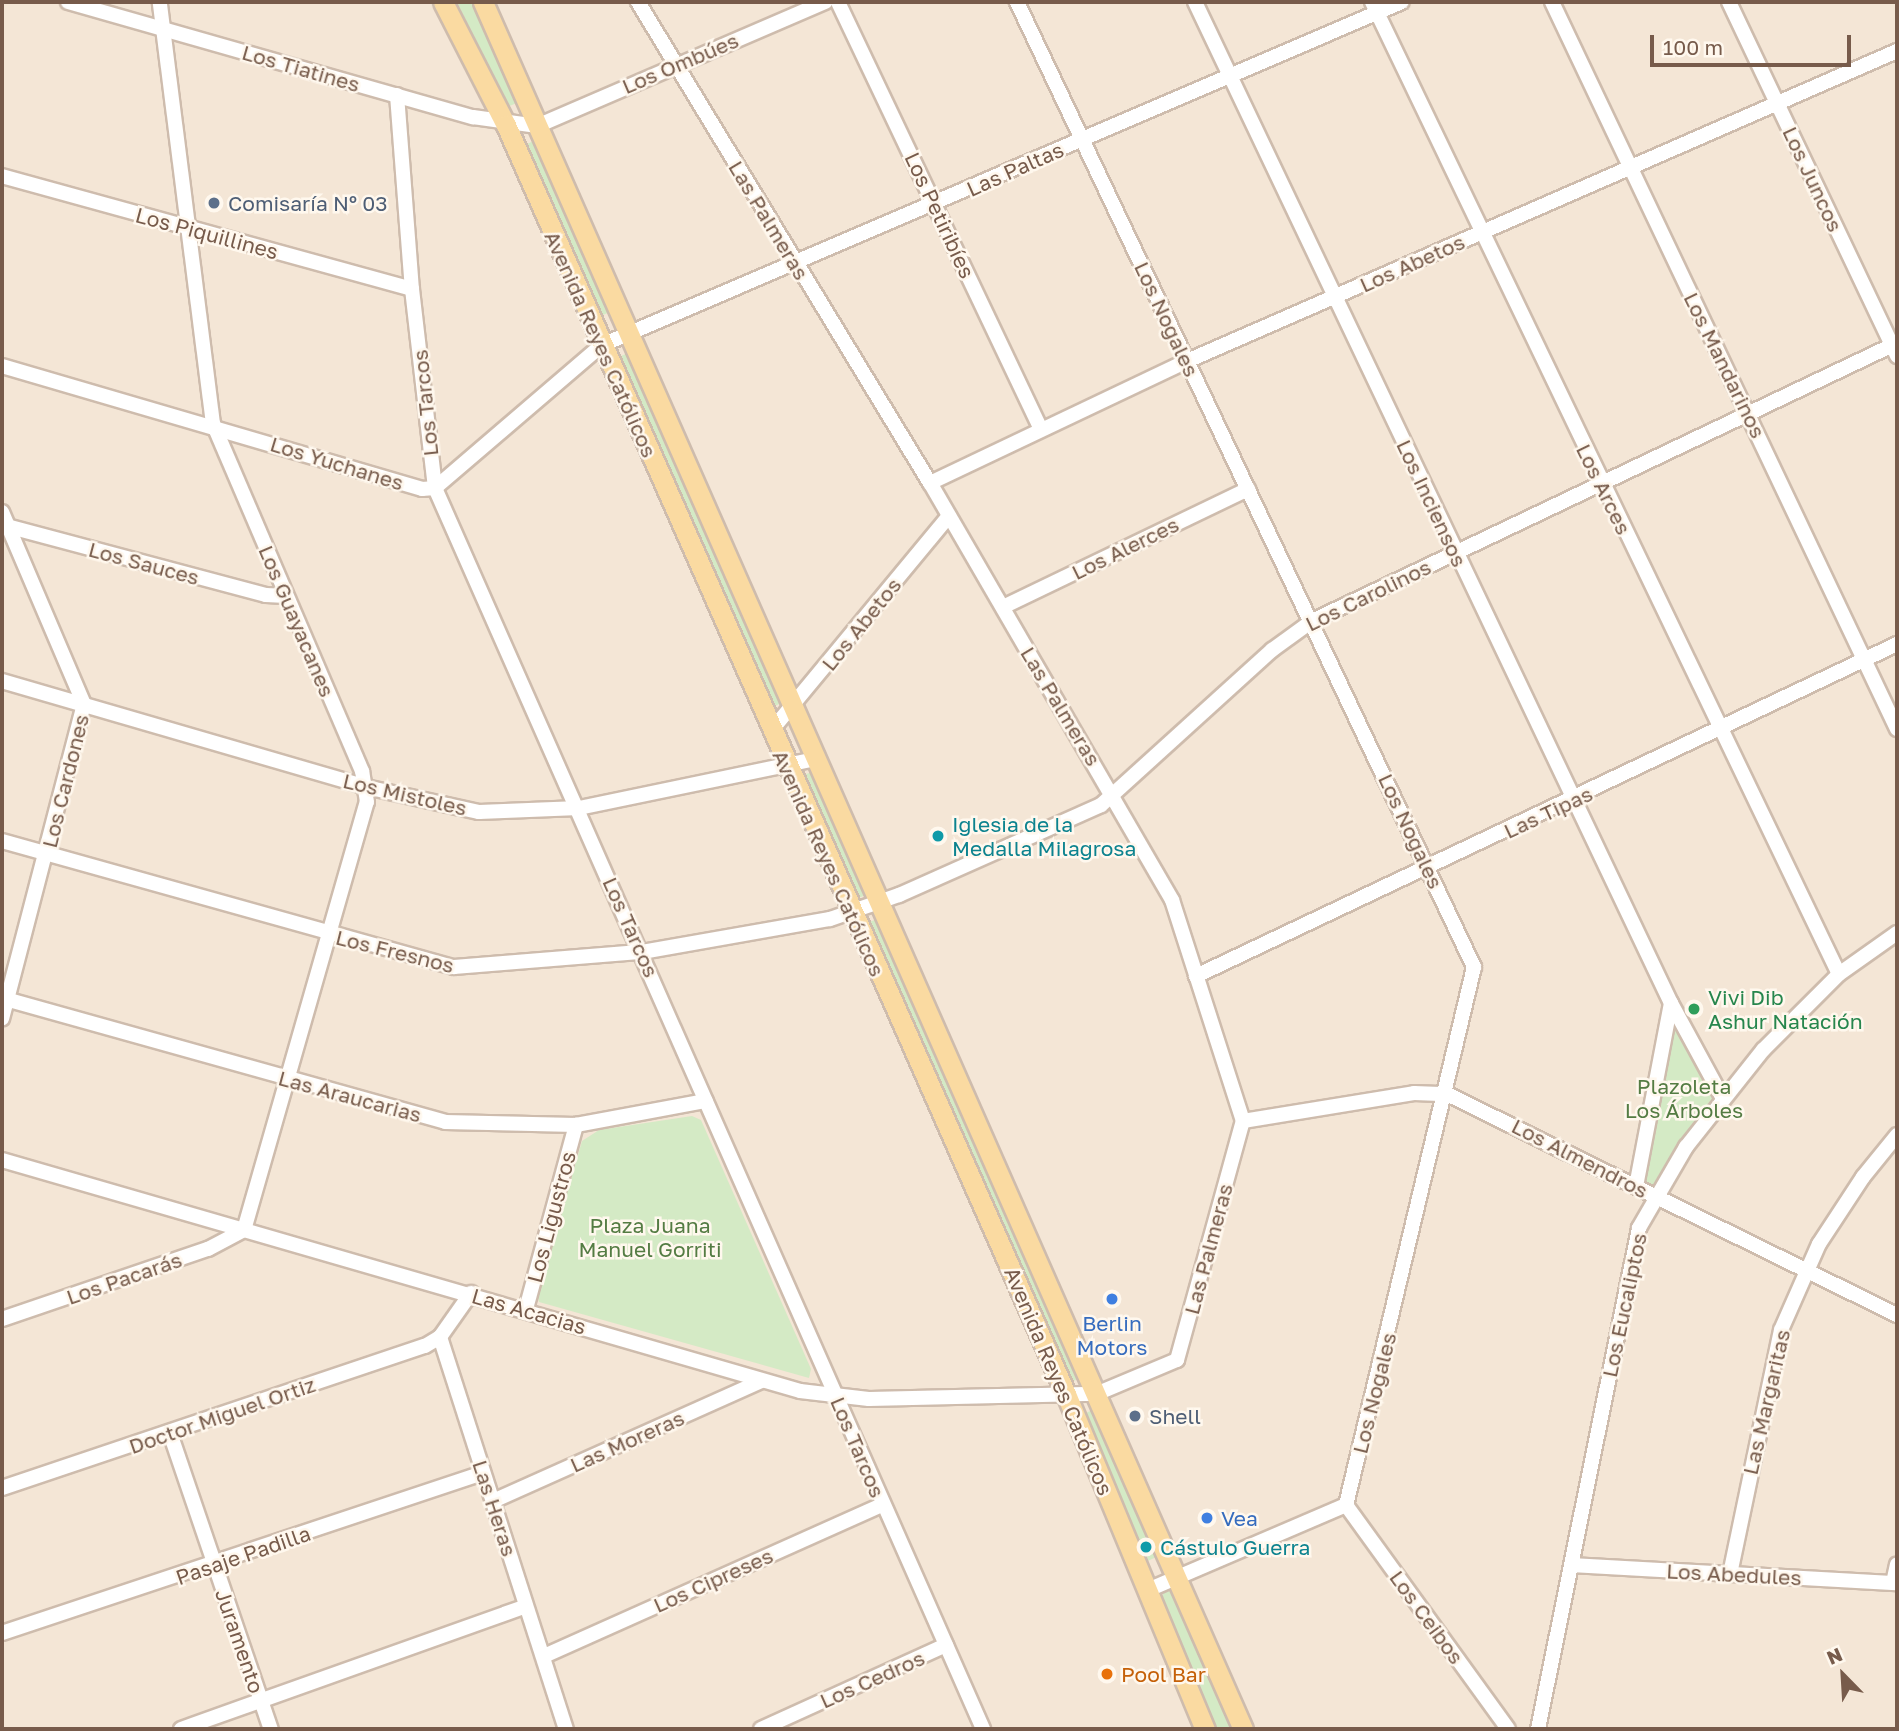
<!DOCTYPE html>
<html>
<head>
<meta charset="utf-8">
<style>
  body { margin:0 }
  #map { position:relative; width:1899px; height:1731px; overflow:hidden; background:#fcf4e7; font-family:"Golos Text",sans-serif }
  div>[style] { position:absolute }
  .residential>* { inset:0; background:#f4e6d6 }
  .green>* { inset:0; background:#d4eac5 }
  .roads { filter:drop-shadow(2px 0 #cebcad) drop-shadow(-2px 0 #cebcad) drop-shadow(0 2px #cebcad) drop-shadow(0 -2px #cebcad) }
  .minor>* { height:14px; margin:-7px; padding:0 7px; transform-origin:7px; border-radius:7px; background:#fff }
  .major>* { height:19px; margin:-9.5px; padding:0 9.5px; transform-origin:9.5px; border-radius:9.5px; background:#fadaa1 }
  .dots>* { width:19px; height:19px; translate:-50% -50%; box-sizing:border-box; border:4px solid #fff8ee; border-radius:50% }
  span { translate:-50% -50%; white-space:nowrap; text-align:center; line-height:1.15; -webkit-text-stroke:5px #fff8ee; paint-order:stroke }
  .street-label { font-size:21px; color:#775b4b }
  .service-label { font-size:21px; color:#4e5e75 }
  .left { translate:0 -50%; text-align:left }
  .culture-label { font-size:21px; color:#0d838f }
  .leisure-label { font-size:21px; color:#27864d }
  .park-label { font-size:21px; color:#547c43 }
  .shop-label { font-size:21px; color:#366cbe }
  .food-label { font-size:21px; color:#c56008 }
  .frame { position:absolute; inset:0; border:4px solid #775b4b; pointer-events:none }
  .north { position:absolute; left:1808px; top:1640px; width:70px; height:70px; -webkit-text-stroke:5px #fff8ee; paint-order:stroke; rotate:336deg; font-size:19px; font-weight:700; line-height:28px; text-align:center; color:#775b4b }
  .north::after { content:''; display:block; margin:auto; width:24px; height:32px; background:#775b4b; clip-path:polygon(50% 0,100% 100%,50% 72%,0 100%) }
  .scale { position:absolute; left:1650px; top:35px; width:201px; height:32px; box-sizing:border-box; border:4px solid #775b4b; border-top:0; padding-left:9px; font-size:21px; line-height:24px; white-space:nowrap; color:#775b4b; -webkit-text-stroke:5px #fff8ee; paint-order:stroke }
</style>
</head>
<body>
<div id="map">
  <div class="residential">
    <i style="clip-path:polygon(2px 2px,1897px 2px,1897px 1729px,2px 1729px)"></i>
  </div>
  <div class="green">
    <i style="clip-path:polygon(457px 2px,475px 2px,517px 103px,507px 107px)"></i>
    <i style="clip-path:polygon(533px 141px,610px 312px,598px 317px,522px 147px)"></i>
    <i style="clip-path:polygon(628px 353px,784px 702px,770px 708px,614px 359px)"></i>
    <i style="clip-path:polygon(812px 772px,866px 895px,853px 900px,798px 777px)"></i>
    <i style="clip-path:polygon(877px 919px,1083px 1377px,1068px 1383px,862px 925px)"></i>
    <i style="clip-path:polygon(1671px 1003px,1722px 1097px,1656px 1196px,1636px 1186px)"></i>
    <i style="clip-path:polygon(692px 1116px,701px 1120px,811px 1369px,809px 1378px,539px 1302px,537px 1294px,582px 1141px,599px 1130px)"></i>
    <i style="clip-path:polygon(1097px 1408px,1161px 1555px,1143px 1563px,1079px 1416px)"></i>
    <i style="clip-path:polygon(1173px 1589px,1239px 1729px,1213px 1729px,1161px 1599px,1164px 1592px)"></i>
  </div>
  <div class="roads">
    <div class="minor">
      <i style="left:68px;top:2px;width:421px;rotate:15.9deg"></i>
      <i style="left:473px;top:117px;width:65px;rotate:8deg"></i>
      <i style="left:537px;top:126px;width:314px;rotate:-23.3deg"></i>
      <i style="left:838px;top:2px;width:473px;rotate:64.6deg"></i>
      <i style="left:1017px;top:2px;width:1068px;rotate:64.66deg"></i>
      <i style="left:1474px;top:967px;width:553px;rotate:103.38deg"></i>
      <i style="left:1346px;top:1505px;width:215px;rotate:156.8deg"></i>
      <i style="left:1195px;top:2px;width:1108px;rotate:64.57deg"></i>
      <i style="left:1671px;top:1003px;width:186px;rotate:100.8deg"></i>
      <i style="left:1372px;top:2px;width:1078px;rotate:64.34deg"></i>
      <i style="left:1552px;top:2px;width:805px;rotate:64.61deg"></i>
      <i style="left:1729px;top:2px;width:392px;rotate:64.6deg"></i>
      <i style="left:397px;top:95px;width:195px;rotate:85.6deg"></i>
      <i style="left:412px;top:289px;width:200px;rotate:83.4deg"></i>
      <i style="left:435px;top:488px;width:1357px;rotate:66.17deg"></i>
      <i style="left:2px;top:176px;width:425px;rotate:15.4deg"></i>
      <i style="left:2px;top:366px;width:438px;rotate:16.3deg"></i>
      <i style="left:422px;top:489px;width:13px;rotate:-4deg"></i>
      <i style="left:435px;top:488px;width:220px;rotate:-40.6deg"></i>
      <i style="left:602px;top:345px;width:870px;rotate:-23.21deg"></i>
      <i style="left:930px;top:483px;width:284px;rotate:-25.4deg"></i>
      <i style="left:1187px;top:361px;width:775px;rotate:-23.59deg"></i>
      <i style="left:2px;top:512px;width:209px;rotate:66.9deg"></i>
      <i style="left:84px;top:704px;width:325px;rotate:104.6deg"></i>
      <i style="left:3px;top:525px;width:272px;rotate:14.9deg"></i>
      <i style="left:266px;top:595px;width:20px;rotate:3deg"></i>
      <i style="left:1003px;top:607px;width:272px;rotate:-25.7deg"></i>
      <i style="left:2px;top:681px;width:379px;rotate:16.2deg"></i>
      <i style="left:366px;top:787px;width:116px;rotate:12.5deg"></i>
      <i style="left:479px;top:812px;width:100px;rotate:-2.3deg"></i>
      <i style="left:579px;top:808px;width:242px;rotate:-11.7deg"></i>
      <i style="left:771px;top:731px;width:279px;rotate:-50.4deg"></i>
      <i style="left:2px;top:841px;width:469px;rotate:15.6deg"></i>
      <i style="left:454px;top:967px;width:189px;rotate:-4.6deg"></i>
      <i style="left:642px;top:952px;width:191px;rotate:-10deg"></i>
      <i style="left:830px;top:919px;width:73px;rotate:-19.2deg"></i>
      <i style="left:899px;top:895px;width:221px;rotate:-24deg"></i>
      <i style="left:1101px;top:805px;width:231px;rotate:-42.2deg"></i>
      <i style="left:1272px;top:650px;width:49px;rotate:-35.9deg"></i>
      <i style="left:1312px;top:621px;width:648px;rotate:-25.42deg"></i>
      <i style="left:1196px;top:976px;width:776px;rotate:-25.34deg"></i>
      <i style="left:2px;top:998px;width:460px;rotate:15.6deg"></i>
      <i style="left:445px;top:1122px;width:131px;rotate:1.3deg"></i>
      <i style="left:576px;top:1125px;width:132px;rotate:-10.5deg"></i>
      <i style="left:1671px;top:1003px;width:107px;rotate:61.5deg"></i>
      <i style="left:1243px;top:1121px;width:173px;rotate:-9.3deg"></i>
      <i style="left:1414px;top:1093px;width:33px;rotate:2deg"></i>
      <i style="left:1447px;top:1094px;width:501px;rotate:26.16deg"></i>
      <i style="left:2px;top:1160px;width:831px;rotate:16.14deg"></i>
      <i style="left:800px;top:1391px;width:69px;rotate:6.6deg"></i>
      <i style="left:869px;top:1399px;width:227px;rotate:-1.3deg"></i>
      <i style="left:1096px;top:1394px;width:88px;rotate:-22.8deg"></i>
      <i style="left:1177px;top:1360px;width:248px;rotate:-74.6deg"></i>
      <i style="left:1243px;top:1121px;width:232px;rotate:-107.8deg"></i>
      <i style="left:1172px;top:900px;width:482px;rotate:-120.1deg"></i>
      <i style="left:930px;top:483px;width:563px;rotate:-121.26deg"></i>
      <i style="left:526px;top:1309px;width:191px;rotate:-74.8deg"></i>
      <i style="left:2px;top:1319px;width:218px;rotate:-18.8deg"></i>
      <i style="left:208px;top:1249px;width:41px;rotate:-27.8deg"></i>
      <i style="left:244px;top:1230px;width:445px;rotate:-74deg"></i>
      <i style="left:367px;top:802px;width:31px;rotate:-99deg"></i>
      <i style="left:362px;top:771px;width:378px;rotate:-113.2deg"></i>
      <i style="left:213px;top:424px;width:425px;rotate:-97.2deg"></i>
      <i style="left:440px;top:1337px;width:412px;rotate:72.2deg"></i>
      <i style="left:170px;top:1433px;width:313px;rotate:71.2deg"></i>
      <i style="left:2px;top:1488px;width:446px;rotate:-18.6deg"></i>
      <i style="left:425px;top:1346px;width:17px;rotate:-31deg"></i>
      <i style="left:440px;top:1337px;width:54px;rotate:-54.8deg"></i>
      <i style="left:493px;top:1501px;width:294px;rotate:-24.1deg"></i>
      <i style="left:1346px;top:1505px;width:276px;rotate:54.1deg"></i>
      <i style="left:1571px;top:1565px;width:326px;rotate:3.2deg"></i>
      <i style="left:1730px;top:1574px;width:249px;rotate:-78.2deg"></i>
      <i style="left:1781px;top:1330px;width:94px;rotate:-66.2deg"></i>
      <i style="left:1819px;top:1244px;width:80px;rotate:-56.7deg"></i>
      <i style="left:1863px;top:1177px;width:54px;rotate:-51deg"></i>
      <i style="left:1893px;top:1583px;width:19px;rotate:-78deg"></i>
      <i style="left:2px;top:1633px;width:507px;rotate:-18.4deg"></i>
      <i style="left:544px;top:1656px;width:370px;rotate:-24.1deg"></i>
      <i style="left:181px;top:1729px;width:366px;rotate:-19.6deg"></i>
      <i style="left:761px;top:1729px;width:203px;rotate:-24.4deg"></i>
      <i style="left:1538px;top:1729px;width:511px;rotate:-78.6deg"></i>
      <i style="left:1639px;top:1228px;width:94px;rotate:-59.9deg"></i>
      <i style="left:1686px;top:1147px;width:124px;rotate:-51.6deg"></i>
      <i style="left:1763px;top:1050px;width:107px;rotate:-45deg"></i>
      <i style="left:1839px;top:974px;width:71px;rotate:-35.3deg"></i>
    </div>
    <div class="major">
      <i style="left:443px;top:2px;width:138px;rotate:62.9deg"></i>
      <i style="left:506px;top:125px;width:1387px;rotate:66.19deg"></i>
      <i style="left:1066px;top:1394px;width:363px;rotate:67.5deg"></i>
      <i style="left:483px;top:2px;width:1887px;rotate:66.25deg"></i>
    </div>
  </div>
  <div class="dots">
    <i style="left:214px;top:203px;background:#5c6f8a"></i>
    <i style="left:938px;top:836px;background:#0f9aa8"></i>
    <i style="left:1694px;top:1009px;background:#2e9e5b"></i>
    <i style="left:1112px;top:1299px;background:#3f7fe0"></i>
    <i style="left:1135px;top:1416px;background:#5c6f8a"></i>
    <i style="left:1207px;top:1518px;background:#3f7fe0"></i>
    <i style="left:1146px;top:1547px;background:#0f9aa8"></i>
    <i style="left:1107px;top:1674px;background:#e8710a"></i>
  </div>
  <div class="street-label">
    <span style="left:680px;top:63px;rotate:-23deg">Los Ombúes</span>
    <span style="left:301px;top:68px;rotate:16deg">Los Tiatines</span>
    <span style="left:1015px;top:169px;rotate:-24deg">Las Paltas</span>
    <span style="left:1813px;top:179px;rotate:65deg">Los Juncos</span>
    <span style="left:940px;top:215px;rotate:65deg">Los Petiribíes</span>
    <span style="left:769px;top:220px;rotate:59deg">Las Palmeras</span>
    <span style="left:207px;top:233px;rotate:15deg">Los Piquillines</span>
    <span style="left:1412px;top:263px;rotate:-24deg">Los Abetos</span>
    <span style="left:1167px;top:319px;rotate:65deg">Los Nogales</span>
    <span style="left:601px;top:344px;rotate:66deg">Avenida Reyes Católicos</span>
    <span style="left:1725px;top:365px;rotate:64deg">Los Mandarinos</span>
    <span style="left:425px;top:403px;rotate:-96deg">Los Tarcos</span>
    <span style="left:337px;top:463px;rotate:17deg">Los Yuchanes</span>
    <span style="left:1604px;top:489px;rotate:64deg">Los Arces</span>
    <span style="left:1432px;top:503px;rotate:65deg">Los Inciensos</span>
    <span style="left:1125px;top:548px;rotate:-26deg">Los Alerces</span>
    <span style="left:144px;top:563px;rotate:15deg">Los Sauces</span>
    <span style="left:1368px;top:595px;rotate:-26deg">Los Carolinos</span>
    <span style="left:297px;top:621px;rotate:67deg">Los Guayacanes</span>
    <span style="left:861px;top:624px;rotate:-51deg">Los Abetos</span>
    <span style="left:1061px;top:706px;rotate:59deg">Las Palmeras</span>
    <span style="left:65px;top:781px;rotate:-76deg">Los Cardones</span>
    <span style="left:405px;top:794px;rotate:13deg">Los Mistoles</span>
    <span style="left:1548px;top:812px;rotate:-25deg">Las Tipas</span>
    <span style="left:1411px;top:831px;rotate:65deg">Los Nogales</span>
    <span style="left:829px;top:863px;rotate:66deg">Avenida Reyes Católicos</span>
    <span style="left:631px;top:927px;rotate:66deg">Los Tarcos</span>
    <span style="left:395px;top:951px;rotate:14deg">Los Fresnos</span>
    <span style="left:350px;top:1096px;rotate:15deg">Las Araucarias</span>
    <span style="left:1580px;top:1158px;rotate:27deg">Los Almendros</span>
    <span style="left:551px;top:1217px;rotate:-75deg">Los Ligustros</span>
    <span style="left:1208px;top:1249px;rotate:-75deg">Las Palmeras</span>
    <span style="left:124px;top:1278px;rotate:-19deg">Los Pacarás</span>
    <span style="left:1624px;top:1305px;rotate:-78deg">Los Eucaliptos</span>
    <span style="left:529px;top:1311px;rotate:16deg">Las Acacias</span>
    <span style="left:1059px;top:1381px;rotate:67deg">Avenida Reyes Católicos</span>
    <span style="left:1374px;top:1393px;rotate:-76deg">Los Nogales</span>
    <span style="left:1766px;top:1402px;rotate:-77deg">Las Margaritas</span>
    <span style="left:222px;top:1415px;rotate:-19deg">Doctor Miguel Ortiz</span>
    <span style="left:627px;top:1441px;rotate:-24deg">Las Moreras</span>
    <span style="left:858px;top:1447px;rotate:67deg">Los Tarcos</span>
    <span style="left:495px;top:1508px;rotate:72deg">Las Heras</span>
    <span style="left:243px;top:1555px;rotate:-19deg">Pasaje Padilla</span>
    <span style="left:1734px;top:1574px;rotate:3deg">Los Abedules</span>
    <span style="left:713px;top:1580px;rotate:-24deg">Los Cipreses</span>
    <span style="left:1427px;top:1617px;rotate:54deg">Los Ceibos</span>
    <span style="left:240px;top:1641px;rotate:71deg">Juramento</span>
    <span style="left:872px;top:1679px;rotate:-24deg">Los Cedros</span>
  </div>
  <div class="service-label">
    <span class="left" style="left:228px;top:203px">Comisaría Nº 03</span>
    <span class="left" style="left:1149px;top:1416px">Shell</span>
  </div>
  <div class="culture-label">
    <span class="left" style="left:952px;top:836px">Iglesia de la<br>Medalla Milagrosa</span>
    <span class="left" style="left:1160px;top:1547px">Cástulo Guerra</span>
  </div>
  <div class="leisure-label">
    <span class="left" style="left:1708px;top:1009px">Vivi Dib<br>Ashur Natación</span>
  </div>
  <div class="park-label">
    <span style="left:1684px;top:1098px">Plazoleta<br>Los Árboles</span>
    <span style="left:650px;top:1237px">Plaza Juana<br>Manuel Gorriti</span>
  </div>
  <div class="shop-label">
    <span style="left:1112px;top:1335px">Berlin<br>Motors</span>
    <span class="left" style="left:1221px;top:1518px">Vea</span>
  </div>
  <div class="food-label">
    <span class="left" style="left:1121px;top:1674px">Pool Bar</span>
  </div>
  <div class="frame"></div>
  <div class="north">N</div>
  <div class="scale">100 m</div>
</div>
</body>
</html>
